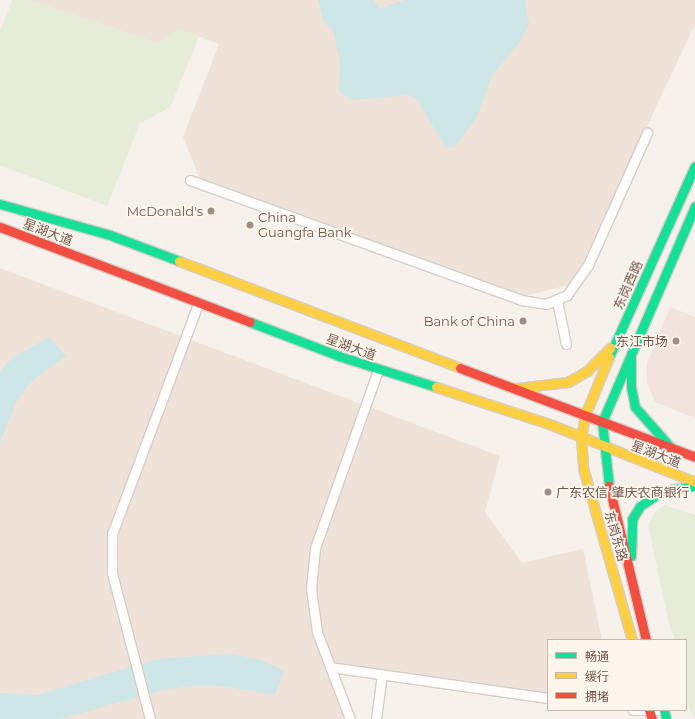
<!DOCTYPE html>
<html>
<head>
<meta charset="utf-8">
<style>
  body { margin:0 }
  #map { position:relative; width:695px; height:719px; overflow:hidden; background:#f6f1eb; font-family:Montserrat,"Noto Sans SC",sans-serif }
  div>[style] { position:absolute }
  .residential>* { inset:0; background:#efe3d9 }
  .commercial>* { inset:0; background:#f3e3dd }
  .green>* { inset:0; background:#e5ecd7 }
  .water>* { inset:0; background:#cee6e5 }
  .roads { filter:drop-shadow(1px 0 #d5cdc8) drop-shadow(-1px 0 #d5cdc8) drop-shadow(0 1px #d5cdc8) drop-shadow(0 -1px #d5cdc8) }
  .street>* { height:9px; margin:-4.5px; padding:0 4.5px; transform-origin:4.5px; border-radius:4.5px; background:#fefdfc }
  .fast>* { height:9px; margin:-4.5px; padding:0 4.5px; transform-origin:4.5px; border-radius:4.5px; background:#16e098 }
  .slow>* { height:9px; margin:-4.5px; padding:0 4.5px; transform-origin:4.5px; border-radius:4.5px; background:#ffcf43 }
  .jam>* { height:9px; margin:-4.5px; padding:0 4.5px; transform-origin:4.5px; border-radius:4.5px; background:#f24e42 }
  .dots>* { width:11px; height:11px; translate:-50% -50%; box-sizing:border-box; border:2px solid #fef6ed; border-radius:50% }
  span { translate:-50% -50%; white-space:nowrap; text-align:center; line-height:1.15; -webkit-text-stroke:3.5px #fef6ed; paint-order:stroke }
  .poi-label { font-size:13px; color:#73574d }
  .right { translate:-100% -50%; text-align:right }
  .left { translate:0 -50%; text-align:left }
  .street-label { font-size:13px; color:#73574d }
  .legend { position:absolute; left:547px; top:639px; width:140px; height:72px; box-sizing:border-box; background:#fef6ed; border:1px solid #c6b6ad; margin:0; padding:5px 7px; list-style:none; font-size:12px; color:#73574d }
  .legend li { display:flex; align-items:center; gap:8px; height:20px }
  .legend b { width:20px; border:1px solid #c6b6ad }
</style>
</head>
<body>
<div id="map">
  <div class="residential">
    <i style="clip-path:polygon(29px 0,695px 0,695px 24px,573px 284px,521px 297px,200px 179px,183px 137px,219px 44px,178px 29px,159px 44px)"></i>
    <i style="clip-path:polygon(0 268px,500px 456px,485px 512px,522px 563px,583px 549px,602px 640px,548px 640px,548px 698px,330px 667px,350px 719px,0 719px)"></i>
  </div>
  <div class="commercial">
    <i style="clip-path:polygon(670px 307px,695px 317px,695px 418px,655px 402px,647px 383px,647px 364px)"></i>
  </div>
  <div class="green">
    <i style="clip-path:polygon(13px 0,29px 0,158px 44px,178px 29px,199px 37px,170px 107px,140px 123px,107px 206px,0 165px,0 30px)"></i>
    <i style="clip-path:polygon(665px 505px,695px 515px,695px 719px,686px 702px,686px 640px,675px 640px,669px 624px,648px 525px,654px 513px)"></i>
  </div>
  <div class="water">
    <i style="clip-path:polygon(318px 0,373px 0,380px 8px,406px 0,525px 0,529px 24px,522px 39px,492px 76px,477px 117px,455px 147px,446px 148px,417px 100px,409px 95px,356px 100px,346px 97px,339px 90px,340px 61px,333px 31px,324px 22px)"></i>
    <i style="clip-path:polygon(49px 337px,66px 356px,30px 383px,17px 401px,0 442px,0 371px,12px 358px)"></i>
    <i style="clip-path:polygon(229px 654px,262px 660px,284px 671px,275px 695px,221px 686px,191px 686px,164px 690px,60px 719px,0 719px,0 693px,37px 695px,156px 659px)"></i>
  </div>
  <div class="roads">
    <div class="street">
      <i style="left:190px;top:180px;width:352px;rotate:19.9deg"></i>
      <i style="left:521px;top:300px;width:25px;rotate:9deg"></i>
      <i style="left:546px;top:304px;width:23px;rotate:-23deg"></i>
      <i style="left:567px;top:295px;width:37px;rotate:-55deg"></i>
      <i style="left:588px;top:265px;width:145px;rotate:-65.9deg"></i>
      <i style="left:557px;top:301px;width:44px;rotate:78.2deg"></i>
      <i style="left:330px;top:667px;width:220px;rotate:8.1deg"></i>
      <i style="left:633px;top:710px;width:25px"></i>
      <i style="left:150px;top:719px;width:151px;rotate:-104.6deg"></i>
      <i style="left:112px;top:573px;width:39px;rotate:-90deg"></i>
      <i style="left:112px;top:534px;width:246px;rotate:-69.5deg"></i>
      <i style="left:350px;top:719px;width:93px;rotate:-110.8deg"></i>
      <i style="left:317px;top:632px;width:43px;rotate:-97.9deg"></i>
      <i style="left:311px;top:589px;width:41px;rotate:-84.4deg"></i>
      <i style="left:315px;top:548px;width:189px;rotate:-70.5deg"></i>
      <i style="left:376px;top:719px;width:45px;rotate:-82.4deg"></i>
    </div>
    <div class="fast">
      <i style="left:0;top:204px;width:114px;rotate:15.7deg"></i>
      <i style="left:110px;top:235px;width:74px;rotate:20.6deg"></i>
      <i style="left:250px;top:322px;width:95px;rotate:20.9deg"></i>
      <i style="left:339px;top:356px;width:102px;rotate:17.7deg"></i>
      <i style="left:631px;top:355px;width:32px;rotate:90deg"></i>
      <i style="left:631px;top:387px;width:20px;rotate:79deg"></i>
      <i style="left:635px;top:407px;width:56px;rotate:48.6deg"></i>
      <i style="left:609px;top:357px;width:209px;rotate:-65.8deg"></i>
      <i style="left:609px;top:486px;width:64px;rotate:-96.2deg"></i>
      <i style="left:602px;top:422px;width:235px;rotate:-66.7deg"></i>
      <i style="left:631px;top:556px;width:37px;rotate:-88deg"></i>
      <i style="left:632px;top:519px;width:15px;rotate:-58deg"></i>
      <i style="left:640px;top:506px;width:27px;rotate:-34deg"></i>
      <i style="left:662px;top:491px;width:33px;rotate:-9deg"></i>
      <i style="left:664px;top:710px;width:9px;rotate:77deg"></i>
    </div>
    <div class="slow">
      <i style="left:179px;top:261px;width:301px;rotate:20.8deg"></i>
      <i style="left:609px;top:357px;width:63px;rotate:112.5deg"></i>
      <i style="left:585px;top:415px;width:22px;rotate:100deg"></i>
      <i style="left:581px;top:437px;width:31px;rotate:86deg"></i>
      <i style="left:583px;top:468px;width:179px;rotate:74.1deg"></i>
      <i style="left:436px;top:387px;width:122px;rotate:18.1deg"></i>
      <i style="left:552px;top:425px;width:154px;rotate:21.7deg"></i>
      <i style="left:517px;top:388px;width:51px;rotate:-6.7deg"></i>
      <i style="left:568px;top:382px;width:22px;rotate:-30deg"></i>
      <i style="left:587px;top:371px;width:33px;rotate:-45deg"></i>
    </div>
    <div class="jam">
      <i style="left:0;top:227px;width:267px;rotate:20.8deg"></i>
      <i style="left:460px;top:368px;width:251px;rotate:20.7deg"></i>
      <i style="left:609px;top:486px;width:158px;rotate:76.5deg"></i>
      <i style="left:649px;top:710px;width:9px;rotate:72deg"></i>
    </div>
  </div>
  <div class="dots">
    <i style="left:211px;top:211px;background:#a18d84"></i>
    <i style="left:250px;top:225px;background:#a18d84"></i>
    <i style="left:523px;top:321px;background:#a18d84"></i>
    <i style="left:676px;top:341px;background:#a18d84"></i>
    <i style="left:548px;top:492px;background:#a18d84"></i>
  </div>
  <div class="poi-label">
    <span class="right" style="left:203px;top:211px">McDonald's</span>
    <span class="left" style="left:258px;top:225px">China<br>Guangfa Bank</span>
    <span class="right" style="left:515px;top:321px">Bank of China</span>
    <span class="right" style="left:668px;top:341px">东江市场</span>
    <span class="left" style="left:556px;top:492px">广东农信 肇庆农商银行</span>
  </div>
  <div class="street-label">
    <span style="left:48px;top:232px;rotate:21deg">星湖大道</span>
    <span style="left:628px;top:285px;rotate:-66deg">东岗西路</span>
    <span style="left:351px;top:347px;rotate:20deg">星湖大道</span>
    <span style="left:656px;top:454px;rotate:21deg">星湖大道</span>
    <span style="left:616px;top:536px;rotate:74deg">东岗东路</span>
  </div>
  <ul class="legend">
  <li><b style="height:5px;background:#16e098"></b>畅通</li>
  <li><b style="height:5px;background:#ffcf43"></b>缓行</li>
  <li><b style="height:5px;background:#f24e42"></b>拥堵</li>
  </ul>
</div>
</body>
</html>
